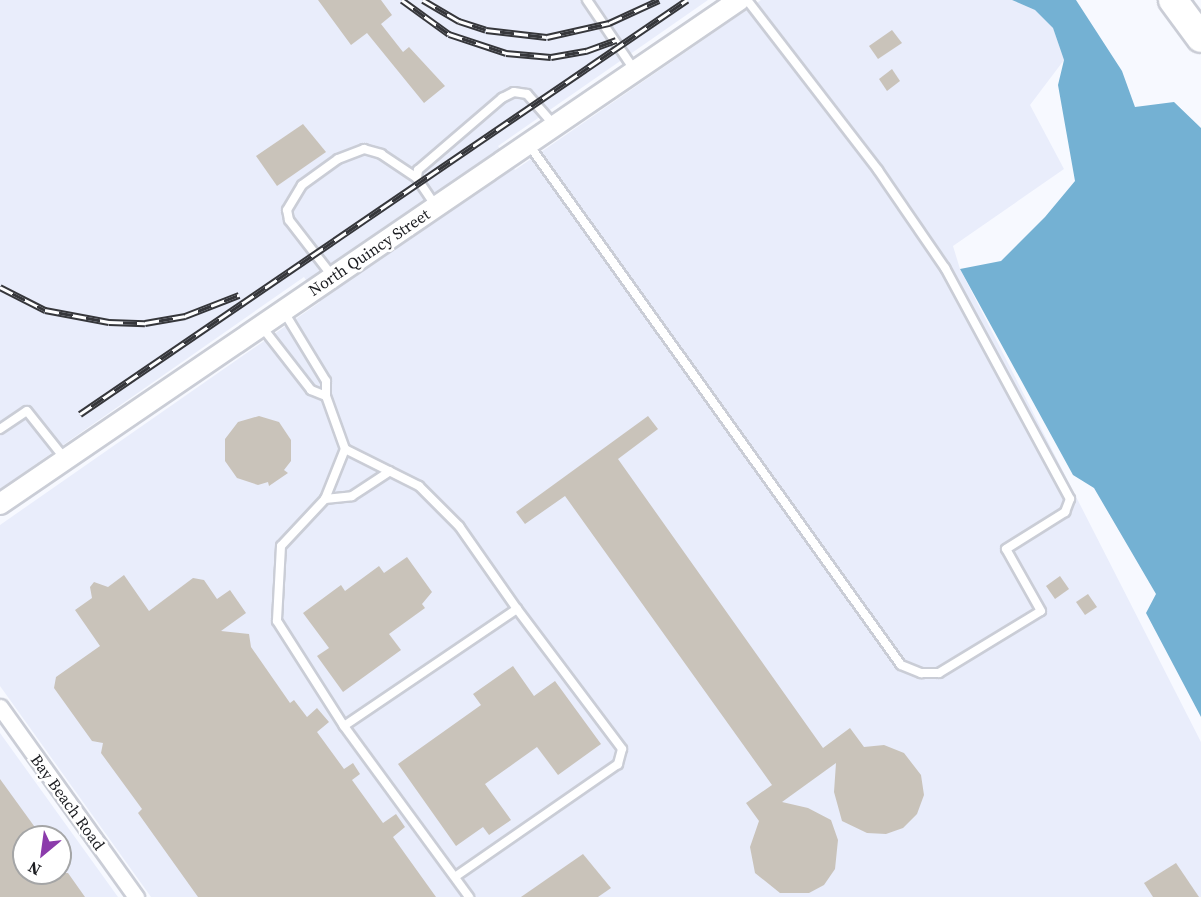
<!DOCTYPE html>
<html>
<head>
<meta charset="utf-8">
<style>
  body { margin:0 }
  #map { position:relative; width:1201px; height:897px; overflow:hidden; background:#f7f9ff; font-family:"Source Serif 4",serif }
  div>[style] { position:absolute }
  .built>* { inset:0; background:#e9edfb }
  .water>* { inset:0; background:#74b1d3 }
  .building>* { inset:0; background:#c9c3ba }
  .roads { filter:drop-shadow(2px 0 #cacdd6) drop-shadow(-2px 0 #cacdd6) drop-shadow(0 2px #cacdd6) drop-shadow(0 -2px #cacdd6) }
  .service>* { height:8px; margin:-4px; padding:0 4px; transform-origin:4px; border-radius:4px; background:#fff }
  .minor>* { height:15px; margin:-7.5px; padding:0 7.5px; transform-origin:7.5px; border-radius:7.5px; background:#fff }
  .tertiary>* { height:20px; margin:-10px; padding:0 10px; transform-origin:10px; border-radius:10px; background:#fff }
  .motorway>* { height:28px; margin:-14px; padding:0 14px; transform-origin:14px; border-radius:14px; background:#fff }
  .rail>* { height:7px; margin-top:-3.5px; transform-origin:0; background:repeating-linear-gradient(90deg,#fff 0 14px,#36373b 0 28px); box-sizing:border-box; border-block:2px solid #36373b }
  span { translate:-50% -50%; white-space:nowrap; text-align:center; line-height:1.15; -webkit-text-stroke:5px #fff; paint-order:stroke }
  .street-label { font-size:16px; color:#1c1d21 }
  .north { position:absolute; left:12px; top:825px; width:60px; height:60px; box-sizing:border-box; background:#fff; border:2px solid #a4a5a6; border-radius:50%; rotate:209deg; font-size:16px; font-weight:700; line-height:24px; text-align:center; color:#1c1d21 }
  .north::after { content:''; display:block; margin:auto; width:21px; height:27px; background:#8b3bab; clip-path:polygon(50% 0,100% 100%,50% 72%,0 100%) }
</style>
</head>
<body>
<div id="map">
  <div class="built">
    <i style="clip-path:polygon(0 0,708px 0,498px 146px,515px 170px,761px 0,1012px 0,1035px 10px,1053px 28px,1064px 60px,1030px 105px,1064px 169px,953px 246px,960px 269px,1201px 742px,1201px 897px,151px 897px,0 686px,0 525px,320px 302px,304px 277px,0 489px)"></i>
    <i style="clip-path:polygon(evenodd,0 733px,118px 897px,0 897px,0 733px,24px 837px,60px 837px,60px 873px,24px 873px,24px 837px)"></i>
  </div>
  <div class="water">
    <i style="clip-path:polygon(1012px 0,1076px 0,1122px 71px,1135px 107px,1174px 102px,1201px 128px,1201px 717px,1146px 613px,1156px 594px,1094px 488px,1073px 475px,960px 269px,1001px 261px,1045px 217px,1075px 181px,1058px 85px,1064px 60px,1053px 28px,1035px 10px)"></i>
  </div>
  <div class="building">
    <i style="clip-path:polygon(318px 0,381px 0,392px 15px,381px 24px,403px 52px,409px 47px,445px 86px,424px 103px,367px 33px,351px 45px)"></i>
    <i style="clip-path:polygon(892px 30px,902px 43px,878px 59px,869px 46px)"></i>
    <i style="clip-path:polygon(892px 69px,900px 81px,887px 91px,879px 79px)"></i>
    <i style="clip-path:polygon(303px 124px,326px 152px,277px 186px,256px 156px)"></i>
    <i style="clip-path:polygon(259px 416px,279px 422px,291px 440px,291px 461px,284px 470px,288px 473px,269px 486px,268px 482px,258px 485px,237px 478px,225px 461px,225px 439px,238px 422px)"></i>
    <i style="clip-path:polygon(648px 416px,658px 429px,618px 459px,823px 748px,850px 728px,864px 747px,884px 745px,904px 753px,921px 775px,924px 795px,917px 814px,903px 828px,886px 834px,867px 833px,842px 821px,834px 792px,836px 763px,782px 802px,808px 808px,831px 820px,838px 840px,835px 869px,824px 885px,809px 893px,780px 893px,755px 873px,750px 847px,759px 821px,746px 803px,772px 785px,565px 496px,525px 524px,516px 512px)"></i>
    <i style="clip-path:polygon(407px 557px,432px 592px,422px 604px,425px 608px,389px 634px,401px 650px,343px 692px,317px 656px,329px 648px,303px 613px,341px 585px,345px 591px,379px 566px,384px 573px)"></i>
    <i style="clip-path:polygon(124px 575px,149px 611px,193px 578px,204px 580px,217px 599px,230px 590px,246px 613px,221px 631px,249px 634px,251px 647px,290px 703px,294px 700px,307px 717px,317px 708px,329px 722px,317px 732px,344px 769px,353px 763px,360px 774px,352px 780px,383px 823px,396px 814px,405px 827px,393px 837px,436px 897px,198px 897px,138px 813px,142px 809px,101px 753px,103px 743px,92px 741px,54px 688px,56px 677px,100px 646px,75px 610px,92px 598px,90px 587px,94px 582px,108px 587px)"></i>
    <i style="clip-path:polygon(1060px 576px,1069px 589px,1055px 599px,1046px 586px)"></i>
    <i style="clip-path:polygon(1088px 594px,1097px 607px,1085px 615px,1076px 602px)"></i>
    <i style="clip-path:polygon(513px 666px,534px 696px,555px 681px,601px 744px,558px 775px,537px 747px,485px 784px,511px 820px,489px 835px,483px 827px,456px 846px,398px 764px,481px 705px,473px 694px)"></i>
    <i style="clip-path:polygon(0 779px,42px 837px,24px 837px,24px 873px,68px 873px,85px 897px,0 897px)"></i>
    <i style="clip-path:polygon(583px 854px,611px 888px,598px 897px,521px 897px)"></i>
    <i style="clip-path:polygon(1176px 863px,1199px 897px,1153px 897px,1144px 883px)"></i>
  </div>
  <div class="roads">
    <div class="service">
      <i style="left:587px;top:0;width:86px;rotate:55.9deg"></i>
      <i style="left:529px;top:145px;width:639px;rotate:54.42deg"></i>
      <i style="left:901px;top:665px;width:22px;rotate:22deg"></i>
      <i style="left:921px;top:673px;width:18px"></i>
      <i style="left:939px;top:673px;width:119px;rotate:-31.3deg"></i>
      <i style="left:1041px;top:611px;width:71px;rotate:-119.4deg"></i>
      <i style="left:1006px;top:549px;width:70px;rotate:-32.1deg"></i>
      <i style="left:1065px;top:512px;width:14px;rotate:-69deg"></i>
      <i style="left:1070px;top:499px;width:263px;rotate:-118.4deg"></i>
      <i style="left:945px;top:268px;width:119px;rotate:-124.4deg"></i>
      <i style="left:878px;top:170px;width:215px;rotate:-127.6deg"></i>
      <i style="left:435px;top:205px;width:32px;rotate:-124deg"></i>
      <i style="left:417px;top:178px;width:8px;rotate:-83deg"></i>
      <i style="left:418px;top:170px;width:111px;rotate:-40.6deg"></i>
      <i style="left:502px;top:98px;width:13px;rotate:-27deg"></i>
      <i style="left:514px;top:92px;width:13px;rotate:9deg"></i>
      <i style="left:527px;top:94px;width:41px;rotate:48.9deg"></i>
      <i style="left:333px;top:277px;width:72px;rotate:-127.7deg"></i>
      <i style="left:289px;top:220px;width:10px;rotate:-101deg"></i>
      <i style="left:287px;top:210px;width:29px;rotate:-59deg"></i>
      <i style="left:302px;top:185px;width:44px;rotate:-35.8deg"></i>
      <i style="left:338px;top:159px;width:28px;rotate:-21deg"></i>
      <i style="left:364px;top:149px;width:18px;rotate:16deg"></i>
      <i style="left:381px;top:154px;width:43px;rotate:33.7deg"></i>
      <i style="left:262px;top:327px;width:80px;rotate:52.1deg"></i>
      <i style="left:311px;top:390px;width:16px;rotate:22deg"></i>
      <i style="left:326px;top:396px;width:15px;rotate:-90deg"></i>
      <i style="left:326px;top:381px;width:81px;rotate:-121.3deg"></i>
      <i style="left:326px;top:396px;width:56px;rotate:70.3deg"></i>
      <i style="left:345px;top:449px;width:54px;rotate:111.8deg"></i>
      <i style="left:325px;top:499px;width:64px;rotate:133.1deg"></i>
      <i style="left:281px;top:546px;width:75px;rotate:93.1deg"></i>
      <i style="left:277px;top:621px;width:125px;rotate:57.5deg"></i>
      <i style="left:344px;top:726px;width:212px;rotate:53.8deg"></i>
      <i style="left:0;top:429px;width:32px;rotate:-34deg"></i>
      <i style="left:27px;top:411px;width:61px;rotate:51.6deg"></i>
      <i style="left:345px;top:449px;width:83px;rotate:26.6deg"></i>
      <i style="left:419px;top:486px;width:57px;rotate:45deg"></i>
      <i style="left:459px;top:526px;width:101px;rotate:55.1deg"></i>
      <i style="left:325px;top:499px;width:27px;rotate:-6deg"></i>
      <i style="left:352px;top:496px;width:45px;rotate:-33.3deg"></i>
      <i style="left:344px;top:726px;width:209px;rotate:-34.1deg"></i>
      <i style="left:517px;top:609px;width:175px;rotate:53.1deg"></i>
      <i style="left:622px;top:749px;width:16px;rotate:105deg"></i>
      <i style="left:618px;top:764px;width:198px;rotate:145.3deg"></i>
    </div>
    <div class="minor">
      <i style="left:0;top:707px;width:234px;rotate:54.4deg"></i>
    </div>
    <div class="tertiary">
      <i style="left:0;top:504px;width:895px;rotate:-34.29deg"></i>
    </div>
    <div class="motorway">
      <i style="left:1173px;top:0;width:47px;rotate:53.6deg"></i>
    </div>
  </div>
  <div class="rail">
    <i style="left:402px;top:0;width:58px;rotate:35.9deg"></i>
    <i style="left:449px;top:34px;width:60px;rotate:18.4deg"></i>
    <i style="left:506px;top:53px;width:45px;rotate:5.1deg"></i>
    <i style="left:551px;top:57px;width:36px;rotate:-10deg"></i>
    <i style="left:586px;top:51px;width:32px;rotate:-20deg"></i>
    <i style="left:423px;top:0;width:42px;rotate:30.3deg"></i>
    <i style="left:459px;top:21px;width:28px;rotate:18deg"></i>
    <i style="left:486px;top:30px;width:61px;rotate:6.5deg"></i>
    <i style="left:547px;top:37px;width:64px;rotate:-12.7deg"></i>
    <i style="left:609px;top:23px;width:55px;rotate:-24.7deg"></i>
    <i style="left:0;top:287px;width:51px;rotate:27.1deg"></i>
    <i style="left:45px;top:310px;width:65px;rotate:10.6deg"></i>
    <i style="left:109px;top:322px;width:36px;rotate:2deg"></i>
    <i style="left:145px;top:323px;width:41px;rotate:-9.9deg"></i>
    <i style="left:185px;top:316px;width:58px;rotate:-21.3deg"></i>
    <i style="left:80px;top:414px;width:735px;rotate:-34.3deg"></i>
  </div>
  <div class="street-label">
    <span style="left:369px;top:252px;rotate:-34deg">North Quincy Street</span>
    <span style="left:68px;top:802px;rotate:54deg">Bay Beach Road</span>
  </div>
  <div class="north">N</div>
</div>
</body>
</html>
